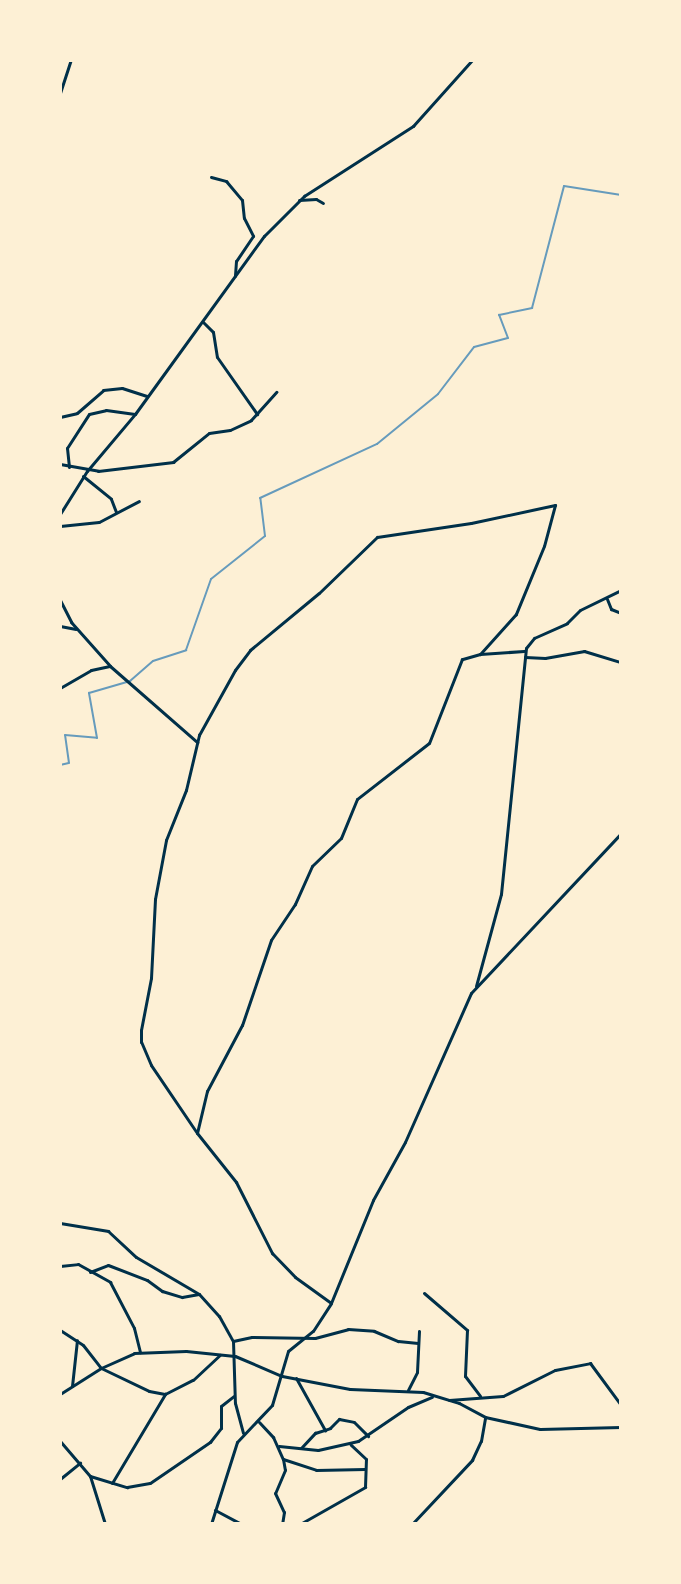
<!DOCTYPE html>
<html>
<head>
<meta charset="utf-8">
<style>
  body { margin:0 }
  #map { position:relative; width:681px; height:1584px; overflow:hidden; background:#fdf0d5; font-family:Mulish,sans-serif }
  div>[style] { position:absolute }
  .stream>* { height:2px; margin:-1px; padding:0 1px; transform-origin:1px; border-radius:1px; background:#669bbc }
  .minor>* { height:3px; margin:-1.5px; padding:0 1.5px; transform-origin:1.5px; border-radius:1.5px; background:#003049 }
  span { translate:-50% -50%; white-space:nowrap; text-align:center; line-height:1.15; -webkit-text-stroke:7px #fdf0d5; paint-order:stroke }
  .frame { position:absolute; inset:0; border:62px solid #fdf0d5; pointer-events:none }
</style>
</head>
<body>
<div id="map">
  <div class="stream">
    <i style="left:60px;top:765px;width:9px;rotate:-13deg"></i>
    <i style="left:69px;top:763px;width:28px;rotate:-98deg"></i>
    <i style="left:65px;top:735px;width:32px;rotate:5deg"></i>
    <i style="left:97px;top:738px;width:46px;rotate:-100.1deg"></i>
    <i style="left:89px;top:693px;width:43px;rotate:-16.3deg"></i>
    <i style="left:130px;top:681px;width:30px;rotate:-41deg"></i>
    <i style="left:153px;top:661px;width:35px;rotate:-18deg"></i>
    <i style="left:186px;top:650px;width:75px;rotate:-70.6deg"></i>
    <i style="left:211px;top:579px;width:69px;rotate:-38.5deg"></i>
    <i style="left:265px;top:536px;width:38px;rotate:-97deg"></i>
    <i style="left:260px;top:498px;width:129px;rotate:-24.8deg"></i>
    <i style="left:377px;top:444px;width:79px;rotate:-39.3deg"></i>
    <i style="left:438px;top:394px;width:59px;rotate:-52.5deg"></i>
    <i style="left:474px;top:347px;width:35px;rotate:-15deg"></i>
    <i style="left:508px;top:338px;width:25px;rotate:-111deg"></i>
    <i style="left:499px;top:315px;width:34px;rotate:-12deg"></i>
    <i style="left:532px;top:308px;width:126px;rotate:-75.3deg"></i>
    <i style="left:564px;top:186px;width:58px;rotate:9deg"></i>
  </div>
  <div class="minor">
    <i style="left:60px;top:93px;width:35px;rotate:-72deg"></i>
    <i style="left:211px;top:177px;width:16px;rotate:15deg"></i>
    <i style="left:226px;top:181px;width:25px;rotate:50deg"></i>
    <i style="left:242px;top:200px;width:18px;rotate:84deg"></i>
    <i style="left:244px;top:218px;width:20px;rotate:63deg"></i>
    <i style="left:253px;top:236px;width:30px;rotate:124deg"></i>
    <i style="left:236px;top:261px;width:15px;rotate:94deg"></i>
    <i style="left:299px;top:200px;width:17px;rotate:-3deg"></i>
    <i style="left:316px;top:199px;width:8px;rotate:30deg"></i>
    <i style="left:203px;top:322px;width:14px;rotate:45deg"></i>
    <i style="left:213px;top:332px;width:25px;rotate:81deg"></i>
    <i style="left:217px;top:357px;width:70px;rotate:54.9deg"></i>
    <i style="left:60px;top:417px;width:17px;rotate:-13deg"></i>
    <i style="left:77px;top:413px;width:35px;rotate:-41deg"></i>
    <i style="left:103px;top:390px;width:19px;rotate:-6deg"></i>
    <i style="left:122px;top:388px;width:26px;rotate:18deg"></i>
    <i style="left:60px;top:464px;width:39px;rotate:10deg"></i>
    <i style="left:98px;top:471px;width:76px;rotate:-6.8deg"></i>
    <i style="left:173px;top:462px;width:46px;rotate:-38.9deg"></i>
    <i style="left:209px;top:433px;width:21px;rotate:-8deg"></i>
    <i style="left:230px;top:430px;width:23px;rotate:-25deg"></i>
    <i style="left:251px;top:420px;width:38px;rotate:-48deg"></i>
    <i style="left:69px;top:467px;width:19px;rotate:-96deg"></i>
    <i style="left:67px;top:448px;width:40px;rotate:-57.1deg"></i>
    <i style="left:89px;top:414px;width:17px;rotate:-13deg"></i>
    <i style="left:106px;top:410px;width:29px;rotate:8deg"></i>
    <i style="left:83px;top:476px;width:36px;rotate:39deg"></i>
    <i style="left:111px;top:499px;width:14px;rotate:69deg"></i>
    <i style="left:60px;top:514px;width:51px;rotate:-57.9deg"></i>
    <i style="left:87px;top:471px;width:75px;rotate:-49.9deg"></i>
    <i style="left:135px;top:414px;width:220px;rotate:-54.1deg"></i>
    <i style="left:264px;top:236px;width:57px;rotate:-45deg"></i>
    <i style="left:304px;top:196px;width:130px;rotate:-32.7deg"></i>
    <i style="left:413px;top:126px;width:89px;rotate:-48.2deg"></i>
    <i style="left:60px;top:526px;width:39px;rotate:-6deg"></i>
    <i style="left:99px;top:522px;width:45px;rotate:-27.7deg"></i>
    <i style="left:607px;top:599px;width:11px;rotate:68deg"></i>
    <i style="left:611px;top:609px;width:11px;rotate:22deg"></i>
    <i style="left:60px;top:600px;width:25px;rotate:63deg"></i>
    <i style="left:71px;top:622px;width:59px;rotate:48.4deg"></i>
    <i style="left:60px;top:626px;width:16px;rotate:11deg"></i>
    <i style="left:480px;top:654px;width:44px;rotate:-3.9deg"></i>
    <i style="left:525px;top:657px;width:20px;rotate:3deg"></i>
    <i style="left:545px;top:658px;width:40px;rotate:-10deg"></i>
    <i style="left:584px;top:651px;width:39px;rotate:17deg"></i>
    <i style="left:60px;top:688px;width:36px;rotate:-30deg"></i>
    <i style="left:91px;top:670px;width:19px;rotate:-12deg"></i>
    <i style="left:110px;top:666px;width:116px;rotate:41.1deg"></i>
    <i style="left:476px;top:986px;width:95px;rotate:-74.8deg"></i>
    <i style="left:501px;top:894px;width:247px;rotate:-84.2deg"></i>
    <i style="left:526px;top:648px;width:13px;rotate:-51deg"></i>
    <i style="left:534px;top:638px;width:36px;rotate:-24deg"></i>
    <i style="left:567px;top:623px;width:18px;rotate:-45deg"></i>
    <i style="left:580px;top:610px;width:46px;rotate:-26deg"></i>
    <i style="left:197px;top:1133px;width:82px;rotate:-124.1deg"></i>
    <i style="left:151px;top:1065px;width:25px;rotate:-113deg"></i>
    <i style="left:141px;top:1042px;width:12px;rotate:-90deg"></i>
    <i style="left:141px;top:1030px;width:53px;rotate:-79.1deg"></i>
    <i style="left:151px;top:978px;width:79px;rotate:-87.1deg"></i>
    <i style="left:155px;top:899px;width:60px;rotate:-79.4deg"></i>
    <i style="left:166px;top:840px;width:54px;rotate:-68.2deg"></i>
    <i style="left:186px;top:790px;width:57px;rotate:-76.7deg"></i>
    <i style="left:199px;top:735px;width:74px;rotate:-61deg"></i>
    <i style="left:235px;top:670px;width:25px;rotate:-53deg"></i>
    <i style="left:250px;top:650px;width:89px;rotate:-39.6deg"></i>
    <i style="left:319px;top:593px;width:81px;rotate:-44deg"></i>
    <i style="left:377px;top:537px;width:95px;rotate:-8.5deg"></i>
    <i style="left:471px;top:523px;width:86px;rotate:-12.1deg"></i>
    <i style="left:555px;top:505px;width:42px;rotate:105deg"></i>
    <i style="left:544px;top:546px;width:74px;rotate:112.4deg"></i>
    <i style="left:516px;top:614px;width:54px;rotate:132deg"></i>
    <i style="left:480px;top:654px;width:19px;rotate:164deg"></i>
    <i style="left:462px;top:659px;width:90px;rotate:111.4deg"></i>
    <i style="left:429px;top:743px;width:91px;rotate:142.1deg"></i>
    <i style="left:357px;top:799px;width:42px;rotate:112.3deg"></i>
    <i style="left:341px;top:838px;width:40px;rotate:136deg"></i>
    <i style="left:312px;top:866px;width:42px;rotate:114.1deg"></i>
    <i style="left:295px;top:904px;width:43px;rotate:123.7deg"></i>
    <i style="left:271px;top:940px;width:90px;rotate:108.8deg"></i>
    <i style="left:242px;top:1025px;width:75px;rotate:117.9deg"></i>
    <i style="left:207px;top:1091px;width:43px;rotate:103.4deg"></i>
    <i style="left:197px;top:1133px;width:63px;rotate:51.5deg"></i>
    <i style="left:236px;top:1182px;width:80px;rotate:63.1deg"></i>
    <i style="left:272px;top:1253px;width:33px;rotate:46deg"></i>
    <i style="left:295px;top:1277px;width:44px;rotate:35.8deg"></i>
    <i style="left:60px;top:1223px;width:49px;rotate:9.5deg"></i>
    <i style="left:108px;top:1231px;width:38px;rotate:43deg"></i>
    <i style="left:136px;top:1257px;width:73px;rotate:30.4deg"></i>
    <i style="left:199px;top:1294px;width:30px;rotate:48deg"></i>
    <i style="left:219px;top:1316px;width:29px;rotate:61deg"></i>
    <i style="left:233px;top:1341px;width:62px;rotate:88.2deg"></i>
    <i style="left:235px;top:1403px;width:31px;rotate:75deg"></i>
    <i style="left:60px;top:1266px;width:18px;rotate:-6deg"></i>
    <i style="left:78px;top:1264px;width:37px;rotate:29deg"></i>
    <i style="left:110px;top:1282px;width:52px;rotate:62.4deg"></i>
    <i style="left:134px;top:1328px;width:25px;rotate:76deg"></i>
    <i style="left:90px;top:1272px;width:19px;rotate:-21deg"></i>
    <i style="left:108px;top:1265px;width:42px;rotate:21deg"></i>
    <i style="left:147px;top:1280px;width:19px;rotate:36deg"></i>
    <i style="left:162px;top:1291px;width:21px;rotate:17deg"></i>
    <i style="left:182px;top:1297px;width:17px;rotate:-10deg"></i>
    <i style="left:424px;top:1293px;width:57px;rotate:40.7deg"></i>
    <i style="left:467px;top:1330px;width:46px;rotate:92.5deg"></i>
    <i style="left:465px;top:1376px;width:25px;rotate:53deg"></i>
    <i style="left:60px;top:1330px;width:27px;rotate:33deg"></i>
    <i style="left:83px;top:1345px;width:29px;rotate:52deg"></i>
    <i style="left:101px;top:1368px;width:53px;rotate:25.6deg"></i>
    <i style="left:149px;top:1391px;width:16px;rotate:11deg"></i>
    <i style="left:233px;top:1341px;width:19px;rotate:-12deg"></i>
    <i style="left:252px;top:1337px;width:63px;rotate:0.9deg"></i>
    <i style="left:315px;top:1338px;width:34px;rotate:-15deg"></i>
    <i style="left:348px;top:1329px;width:26px;rotate:4deg"></i>
    <i style="left:374px;top:1331px;width:26px;rotate:23deg"></i>
    <i style="left:398px;top:1341px;width:20px;rotate:6deg"></i>
    <i style="left:296px;top:1378px;width:60px;rotate:60.9deg"></i>
    <i style="left:72px;top:1386px;width:46px;rotate:-83.8deg"></i>
    <i style="left:408px;top:1390px;width:20px;rotate:-63deg"></i>
    <i style="left:417px;top:1372px;width:41px;rotate:-87.2deg"></i>
    <i style="left:60px;top:1394px;width:49px;rotate:-32.4deg"></i>
    <i style="left:101px;top:1368px;width:36px;rotate:-24deg"></i>
    <i style="left:134px;top:1353px;width:52px;rotate:-2.2deg"></i>
    <i style="left:186px;top:1351px;width:49px;rotate:5.8deg"></i>
    <i style="left:235px;top:1356px;width:51px;rotate:23.1deg"></i>
    <i style="left:282px;top:1376px;width:69px;rotate:10.8deg"></i>
    <i style="left:350px;top:1389px;width:73px;rotate:2.4deg"></i>
    <i style="left:423px;top:1392px;width:38px;rotate:17deg"></i>
    <i style="left:459px;top:1403px;width:30px;rotate:28deg"></i>
    <i style="left:485px;top:1417px;width:56px;rotate:12.3deg"></i>
    <i style="left:540px;top:1429px;width:81px;rotate:-1.4deg"></i>
    <i style="left:449px;top:1400px;width:54px;rotate:-4.2deg"></i>
    <i style="left:503px;top:1396px;width:58px;rotate:-26.6deg"></i>
    <i style="left:555px;top:1370px;width:36px;rotate:-11deg"></i>
    <i style="left:590px;top:1363px;width:52px;rotate:53.6deg"></i>
    <i style="left:259px;top:1422px;width:21px;rotate:47deg"></i>
    <i style="left:273px;top:1437px;width:24px;rotate:66deg"></i>
    <i style="left:283px;top:1459px;width:11px;rotate:80deg"></i>
    <i style="left:285px;top:1470px;width:25px;rotate:113deg"></i>
    <i style="left:275px;top:1493px;width:21px;rotate:65deg"></i>
    <i style="left:284px;top:1512px;width:12px;rotate:99deg"></i>
    <i style="left:60px;top:1441px;width:46px;rotate:49.4deg"></i>
    <i style="left:90px;top:1476px;width:50px;rotate:72.6deg"></i>
    <i style="left:279px;top:1446px;width:39px;rotate:6deg"></i>
    <i style="left:318px;top:1450px;width:41px;rotate:-12.7deg"></i>
    <i style="left:358px;top:1441px;width:60px;rotate:-34.2deg"></i>
    <i style="left:408px;top:1407px;width:26px;rotate:-23deg"></i>
    <i style="left:301px;top:1448px;width:21px;rotate:-47deg"></i>
    <i style="left:315px;top:1433px;width:16px;rotate:-18deg"></i>
    <i style="left:330px;top:1428px;width:13px;rotate:-45deg"></i>
    <i style="left:339px;top:1419px;width:15px;rotate:11deg"></i>
    <i style="left:354px;top:1422px;width:20px;rotate:45deg"></i>
    <i style="left:283px;top:1459px;width:35px;rotate:18deg"></i>
    <i style="left:316px;top:1470px;width:49px;rotate:-1.2deg"></i>
    <i style="left:90px;top:1476px;width:39px;rotate:17deg"></i>
    <i style="left:127px;top:1487px;width:23px;rotate:-10deg"></i>
    <i style="left:150px;top:1483px;width:73px;rotate:-34.3deg"></i>
    <i style="left:210px;top:1442px;width:18px;rotate:-52deg"></i>
    <i style="left:221px;top:1428px;width:22px;rotate:-90deg"></i>
    <i style="left:221px;top:1406px;width:16px;rotate:-38deg"></i>
    <i style="left:60px;top:1479px;width:26px;rotate:-39deg"></i>
    <i style="left:112px;top:1483px;width:104px;rotate:-59.2deg"></i>
    <i style="left:165px;top:1394px;width:31px;rotate:-27deg"></i>
    <i style="left:193px;top:1380px;width:37px;rotate:-43deg"></i>
    <i style="left:215px;top:1510px;width:30px;rotate:28deg"></i>
    <i style="left:211px;top:1524px;width:86px;rotate:-72.4deg"></i>
    <i style="left:237px;top:1442px;width:51px;rotate:-46.6deg"></i>
    <i style="left:272px;top:1405px;width:56px;rotate:-73.5deg"></i>
    <i style="left:288px;top:1351px;width:32px;rotate:-39deg"></i>
    <i style="left:313px;top:1331px;width:33px;rotate:-57deg"></i>
    <i style="left:331px;top:1303px;width:111px;rotate:-67.8deg"></i>
    <i style="left:373px;top:1200px;width:66px;rotate:-61.1deg"></i>
    <i style="left:405px;top:1142px;width:163px;rotate:-66.1deg"></i>
    <i style="left:471px;top:993px;width:219px;rotate:-46.8deg"></i>
    <i style="left:300px;top:1524px;width:75px;rotate:-29.6deg"></i>
    <i style="left:365px;top:1487px;width:28px;rotate:-88deg"></i>
    <i style="left:366px;top:1459px;width:21px;rotate:-137deg"></i>
    <i style="left:412px;top:1524px;width:88px;rotate:-46.8deg"></i>
    <i style="left:472px;top:1460px;width:21px;rotate:-65deg"></i>
    <i style="left:481px;top:1441px;width:23px;rotate:-80deg"></i>
  </div>
  <div class="frame"></div>
</div>
</body>
</html>
